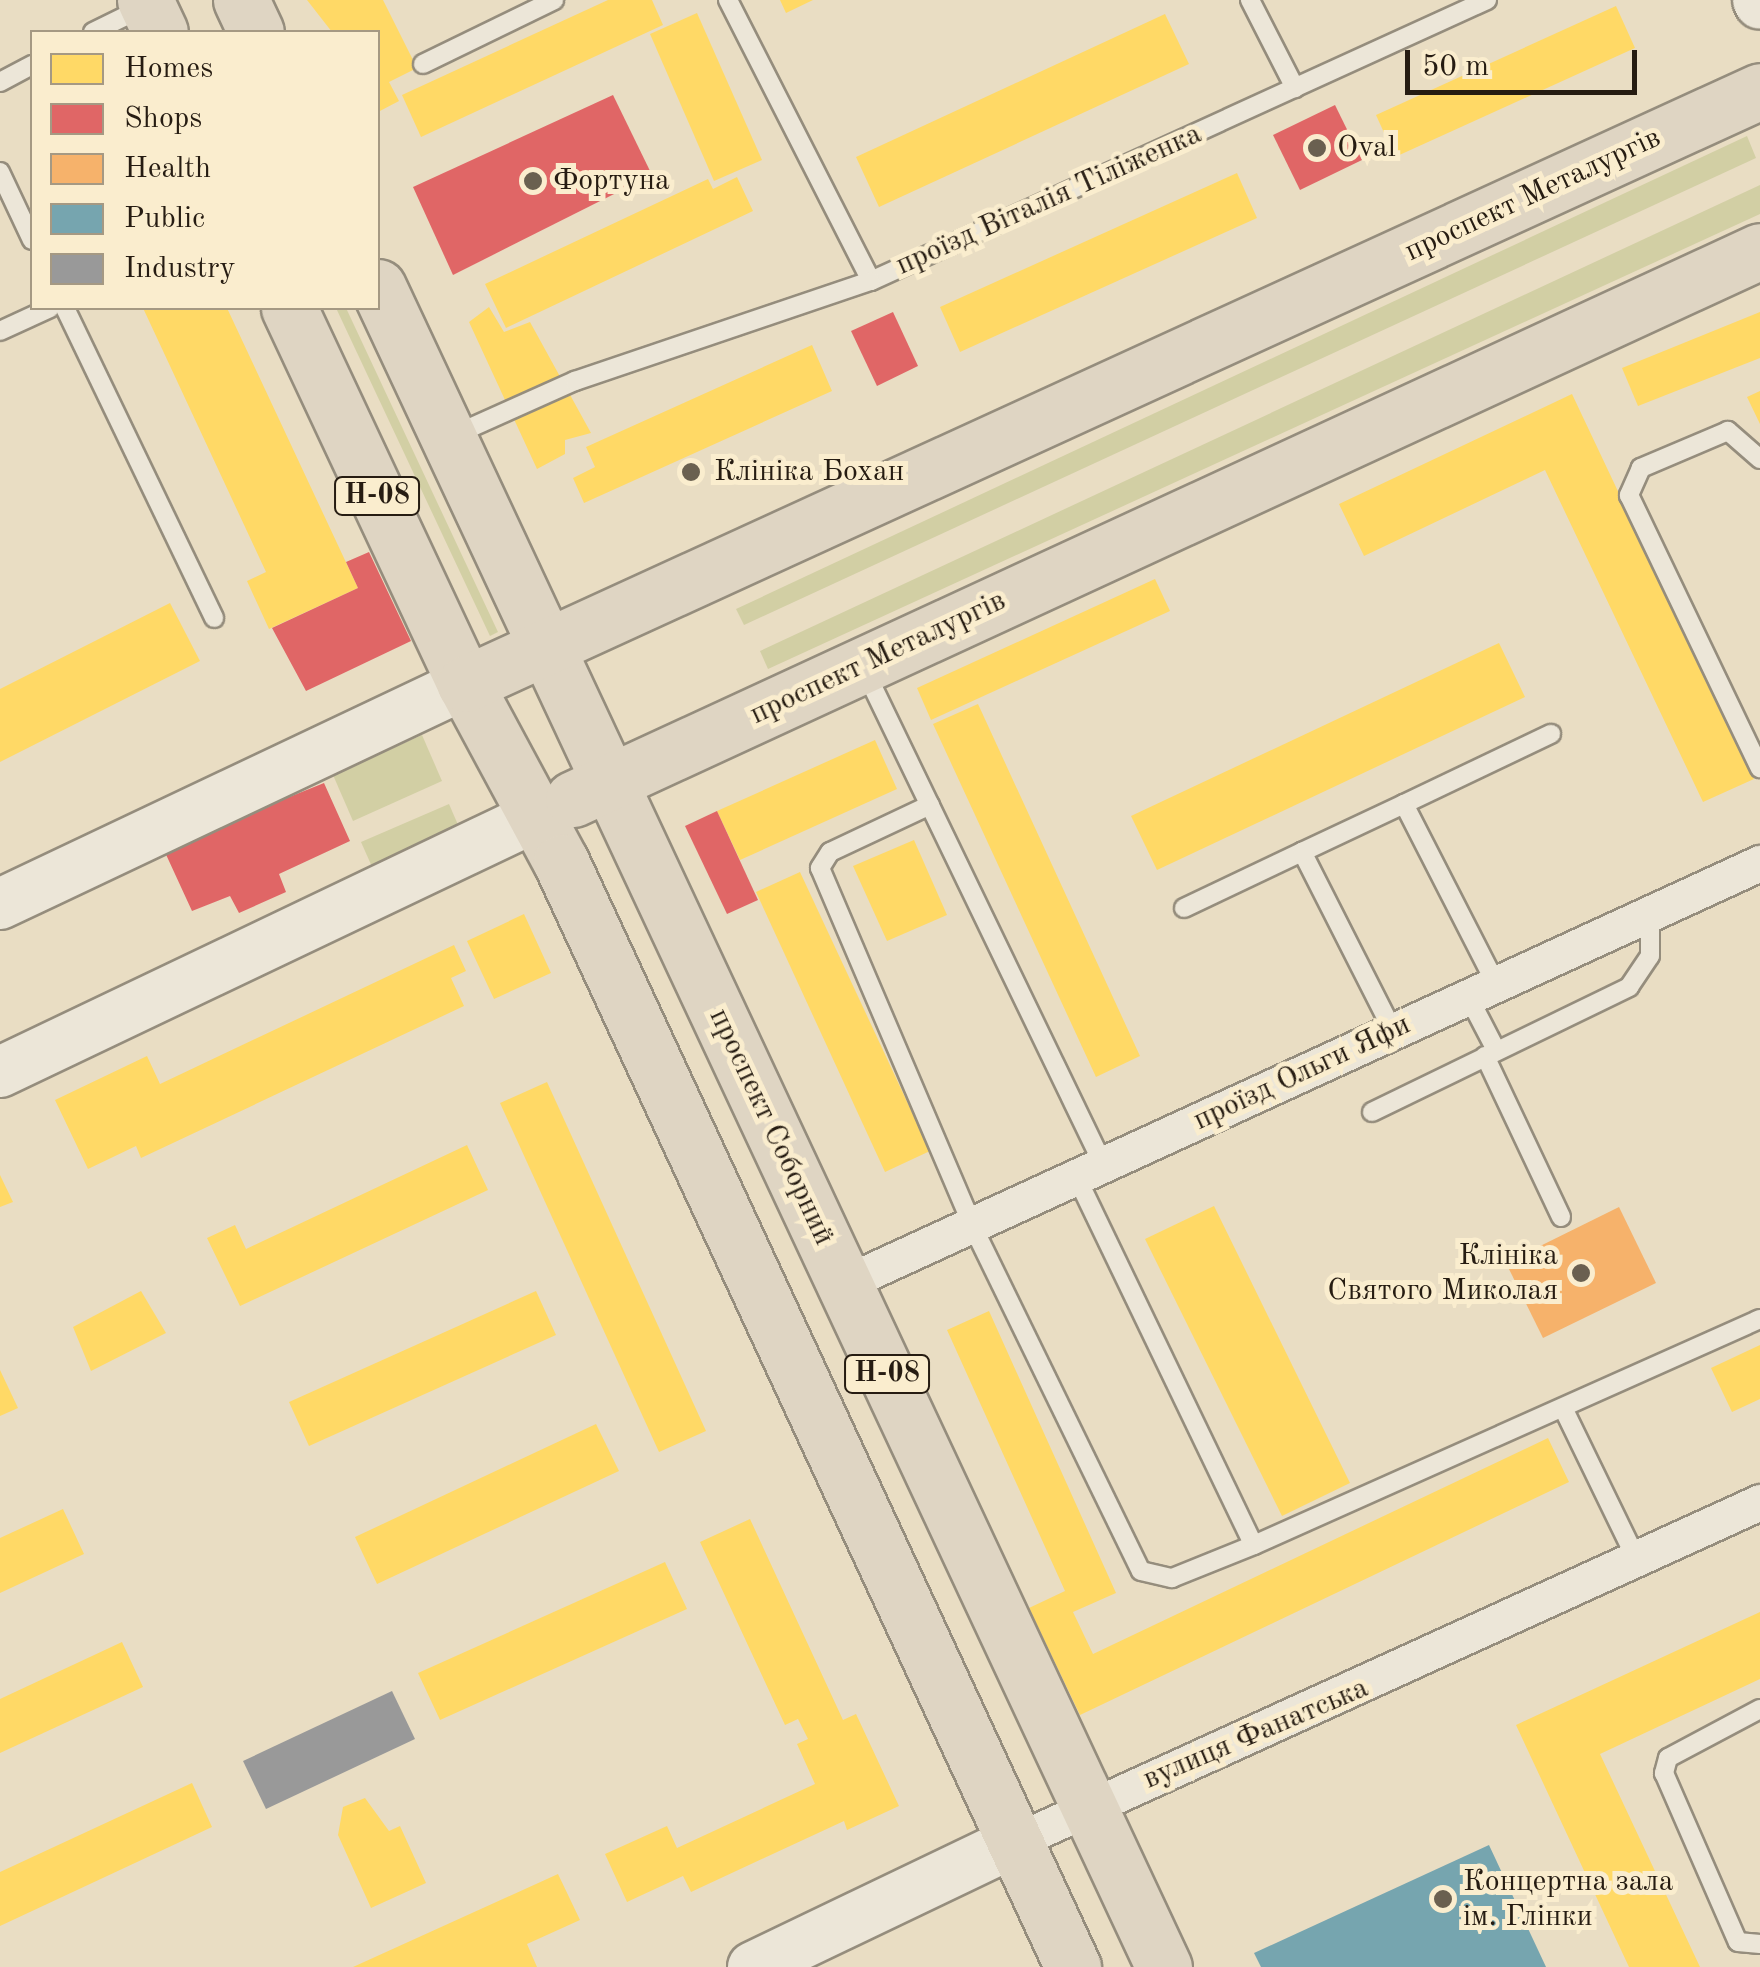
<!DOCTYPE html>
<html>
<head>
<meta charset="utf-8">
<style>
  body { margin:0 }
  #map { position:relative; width:1760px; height:1967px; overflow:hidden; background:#e9ddc3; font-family:"Old Standard TT",serif }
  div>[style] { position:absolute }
  .green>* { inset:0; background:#d2cfa4 }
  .homes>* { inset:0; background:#ffd966 }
  .shops>* { inset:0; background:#e06666 }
  .health>* { inset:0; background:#f6b26b }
  .public>* { inset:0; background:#76a5af }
  .industry>* { inset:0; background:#999 }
  .roads { filter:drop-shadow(2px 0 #958d7d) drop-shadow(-2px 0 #958d7d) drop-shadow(0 2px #958d7d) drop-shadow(0 -2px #958d7d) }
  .lane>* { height:18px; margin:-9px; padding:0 9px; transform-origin:9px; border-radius:9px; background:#ece6d8 }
  .street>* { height:35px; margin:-17.5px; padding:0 17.5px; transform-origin:17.5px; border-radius:17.5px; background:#ece6d8 }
  .secondary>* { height:50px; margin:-25px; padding:0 25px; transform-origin:25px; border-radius:25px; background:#ece6d8 }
  .primary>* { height:55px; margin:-27.5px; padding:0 27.5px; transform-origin:27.5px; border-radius:27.5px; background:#dfd5c3 }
  .dots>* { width:28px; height:28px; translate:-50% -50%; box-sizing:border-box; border:5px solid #faedce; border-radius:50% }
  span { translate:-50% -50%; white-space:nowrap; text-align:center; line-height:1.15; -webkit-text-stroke:10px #faedce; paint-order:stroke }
  .shield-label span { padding:2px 8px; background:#faedce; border:2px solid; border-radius:8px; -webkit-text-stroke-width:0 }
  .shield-label { font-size:28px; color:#261c12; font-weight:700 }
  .poi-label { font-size:30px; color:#261c12 }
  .left { translate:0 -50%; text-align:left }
  .right { translate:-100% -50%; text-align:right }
  .street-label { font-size:30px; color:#261c12 }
  .legend { position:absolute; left:30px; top:30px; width:350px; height:280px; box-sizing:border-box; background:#faedce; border:2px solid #a59983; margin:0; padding:12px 18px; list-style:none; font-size:30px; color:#261c12 }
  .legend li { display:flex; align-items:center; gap:20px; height:50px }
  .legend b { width:50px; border:2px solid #a59983 }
  .scale { position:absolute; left:1405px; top:50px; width:232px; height:45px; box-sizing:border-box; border:5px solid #261c12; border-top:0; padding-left:12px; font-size:30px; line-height:35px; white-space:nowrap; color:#261c12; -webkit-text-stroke:8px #faedce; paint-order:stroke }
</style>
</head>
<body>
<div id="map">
  <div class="green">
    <i style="clip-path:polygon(1747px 136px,1756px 158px,744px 625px,736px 609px)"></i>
    <i style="clip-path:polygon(1760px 185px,1760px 214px,768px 669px,760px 651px)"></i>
    <i style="clip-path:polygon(336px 308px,346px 308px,498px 632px,490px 636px)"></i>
    <i style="clip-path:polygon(422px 735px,442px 781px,353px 821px,333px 775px)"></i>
    <i style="clip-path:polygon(449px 804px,465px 841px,377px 878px,361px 842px)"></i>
  </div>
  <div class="homes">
    <i style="clip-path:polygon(307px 0,383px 0,417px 68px,389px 82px,399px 101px,378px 112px,378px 32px,332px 32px)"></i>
    <i style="clip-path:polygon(608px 0,652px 0,663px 25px,421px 137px,402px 95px)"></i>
    <i style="clip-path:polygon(780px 0,813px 0,786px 13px)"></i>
    <i style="clip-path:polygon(1616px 6px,1635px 48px,1395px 157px,1376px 115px)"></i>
    <i style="clip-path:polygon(697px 13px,762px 160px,714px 181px,650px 34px)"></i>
    <i style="clip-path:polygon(1165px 14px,1189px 64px,879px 207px,856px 157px)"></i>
    <i style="clip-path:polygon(1237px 173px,1257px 218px,960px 352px,940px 307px)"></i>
    <i style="clip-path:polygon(737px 177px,753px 211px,506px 328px,485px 284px,708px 179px,713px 189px)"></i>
    <i style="clip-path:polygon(489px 307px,504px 332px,530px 322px,591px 433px,565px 440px,565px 454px,537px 469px,469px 322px)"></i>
    <i style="clip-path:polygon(143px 308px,227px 308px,358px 588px,269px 629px,247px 581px,266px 572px)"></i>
    <i style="clip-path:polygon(1760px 312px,1760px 358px,1638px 406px,1622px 368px)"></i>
    <i style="clip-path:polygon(812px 345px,832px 391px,584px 503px,573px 478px,595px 467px,586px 447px)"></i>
    <i style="clip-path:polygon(1760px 391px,1760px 424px,1747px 397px)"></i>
    <i style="clip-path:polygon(1572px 394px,1754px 779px,1703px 802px,1545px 470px,1364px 556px,1339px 504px)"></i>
    <i style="clip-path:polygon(1155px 579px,1170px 611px,931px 720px,917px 688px)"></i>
    <i style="clip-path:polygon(170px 603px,200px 661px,0 762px,0 689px)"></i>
    <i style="clip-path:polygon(1499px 643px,1525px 697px,1157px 870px,1131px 816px)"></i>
    <i style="clip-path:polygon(978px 704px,1140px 1056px,1096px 1077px,933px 724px)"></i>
    <i style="clip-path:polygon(875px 740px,897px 789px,740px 860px,717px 811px)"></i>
    <i style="clip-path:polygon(914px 840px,947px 915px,887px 941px,853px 866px)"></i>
    <i style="clip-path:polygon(800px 872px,930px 1151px,885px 1172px,756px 892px)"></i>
    <i style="clip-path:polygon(524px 914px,551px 973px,494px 999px,467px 941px)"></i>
    <i style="clip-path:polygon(454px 945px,466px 971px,451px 978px,464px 1006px,141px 1158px,136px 1146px,88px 1169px,55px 1100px,147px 1056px,160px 1084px)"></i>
    <i style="clip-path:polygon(547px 1082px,706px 1431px,659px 1452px,500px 1103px)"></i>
    <i style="clip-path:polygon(467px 1145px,488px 1190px,240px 1306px,207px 1238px,235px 1225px,246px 1249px)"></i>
    <i style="clip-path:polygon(0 1175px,13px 1202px,0 1207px)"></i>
    <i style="clip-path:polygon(1214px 1206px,1350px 1483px,1282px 1516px,1145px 1239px)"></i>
    <i style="clip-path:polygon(141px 1291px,166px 1333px,91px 1371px,73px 1327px)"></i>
    <i style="clip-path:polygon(536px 1291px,556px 1335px,309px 1446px,289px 1402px)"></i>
    <i style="clip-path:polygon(989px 1311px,1116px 1593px,1073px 1612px,1093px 1654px,1548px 1438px,1569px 1482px,1080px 1715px,1029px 1608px,1065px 1591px,947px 1330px)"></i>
    <i style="clip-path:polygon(1760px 1345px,1760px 1399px,1732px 1412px,1711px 1368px)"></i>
    <i style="clip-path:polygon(0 1370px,18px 1408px,0 1416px)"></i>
    <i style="clip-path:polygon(596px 1424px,619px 1471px,377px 1584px,355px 1537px)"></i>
    <i style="clip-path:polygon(63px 1509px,84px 1554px,0 1593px,0 1538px)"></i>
    <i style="clip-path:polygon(750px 1519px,843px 1720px,856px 1714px,899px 1806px,847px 1830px,844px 1821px,691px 1892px,683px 1876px,627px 1902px,605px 1854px,667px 1826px,677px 1848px,815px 1784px,797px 1744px,808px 1739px,798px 1719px,785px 1725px,700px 1542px)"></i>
    <i style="clip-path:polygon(665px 1562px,687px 1609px,440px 1720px,418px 1673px)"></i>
    <i style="clip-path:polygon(1760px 1612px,1760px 1679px,1600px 1754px,1700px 1967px,1629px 1967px,1516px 1725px)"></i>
    <i style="clip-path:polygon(122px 1642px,143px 1687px,0 1753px,0 1699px)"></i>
    <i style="clip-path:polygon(192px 1783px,212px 1827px,0 1926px,0 1872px)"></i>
    <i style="clip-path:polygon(365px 1798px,389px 1831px,400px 1826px,426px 1883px,371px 1908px,338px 1835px,343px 1807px)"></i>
    <i style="clip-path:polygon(558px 1874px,580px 1920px,527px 1944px,537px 1967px,353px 1967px)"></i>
  </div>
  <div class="shops">
    <i style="clip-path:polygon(613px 95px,652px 175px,453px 275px,413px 187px)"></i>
    <i style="clip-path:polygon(1335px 105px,1362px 160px,1300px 190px,1273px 135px)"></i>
    <i style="clip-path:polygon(893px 312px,918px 366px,877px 386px,851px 331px)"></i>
    <i style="clip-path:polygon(369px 552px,411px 641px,306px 691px,272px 628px,358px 588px,346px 562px)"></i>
    <i style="clip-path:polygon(324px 783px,350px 841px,279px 874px,286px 892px,239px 913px,230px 896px,192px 911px,163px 848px)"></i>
    <i style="clip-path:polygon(717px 811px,758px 900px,727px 914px,685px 826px)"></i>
  </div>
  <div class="health">
    <i style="clip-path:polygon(1619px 1207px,1656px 1283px,1543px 1338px,1506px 1263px)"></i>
  </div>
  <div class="public">
    <i style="clip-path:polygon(1489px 1845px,1546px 1967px,1261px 1967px,1254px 1953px)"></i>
  </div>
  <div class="industry">
    <i style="clip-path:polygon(392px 1691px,415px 1739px,266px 1809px,243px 1761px)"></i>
  </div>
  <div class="roads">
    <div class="lane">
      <i style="left:728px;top:0;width:315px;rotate:63deg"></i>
      <i style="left:871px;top:281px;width:677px;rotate:-24.52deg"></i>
      <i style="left:1250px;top:0;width:99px;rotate:62.9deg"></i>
      <i style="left:93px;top:32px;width:55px;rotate:-26.1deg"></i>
      <i style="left:423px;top:64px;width:146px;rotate:-26deg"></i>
      <i style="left:0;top:82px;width:36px;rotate:-28deg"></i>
      <i style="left:0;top:172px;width:75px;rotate:64.8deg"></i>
      <i style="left:65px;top:308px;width:344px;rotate:64.3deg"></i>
      <i style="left:0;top:331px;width:55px;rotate:-24.7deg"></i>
      <i style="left:454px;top:435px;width:133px;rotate:-24.1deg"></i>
      <i style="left:575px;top:381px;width:312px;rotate:-18.7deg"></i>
      <i style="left:1760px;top:459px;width:43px;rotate:-138.8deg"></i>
      <i style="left:1728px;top:431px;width:95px;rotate:157deg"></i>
      <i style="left:1641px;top:468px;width:30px;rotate:114deg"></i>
      <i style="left:1629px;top:495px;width:303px;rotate:64.4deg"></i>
      <i style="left:865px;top:671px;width:550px;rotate:64.23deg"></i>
      <i style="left:1404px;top:804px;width:163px;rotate:-25.5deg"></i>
      <i style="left:930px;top:805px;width:110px;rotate:154.8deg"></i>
      <i style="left:830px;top:852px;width:19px;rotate:122deg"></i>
      <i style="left:820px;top:868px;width:395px;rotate:66.9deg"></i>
      <i style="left:975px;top:1231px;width:378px;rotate:64deg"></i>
      <i style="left:1141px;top:1571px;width:32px;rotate:13deg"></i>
      <i style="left:1172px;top:1578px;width:88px;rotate:-21.9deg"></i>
      <i style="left:1254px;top:1545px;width:554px;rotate:-24.07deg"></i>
      <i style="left:1184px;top:908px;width:131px;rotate:-25.4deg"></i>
      <i style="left:1468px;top:996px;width:61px;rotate:62.6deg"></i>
      <i style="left:1393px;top:1031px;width:201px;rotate:-116.9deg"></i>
      <i style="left:1302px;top:852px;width:113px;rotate:-25.2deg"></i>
      <i style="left:1404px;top:804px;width:200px;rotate:62.9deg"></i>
      <i style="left:1485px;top:1056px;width:178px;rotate:64.7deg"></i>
      <i style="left:1372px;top:1112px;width:286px;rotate:-25.9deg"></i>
      <i style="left:1629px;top:987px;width:37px;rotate:-56deg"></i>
      <i style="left:1650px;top:956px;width:44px;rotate:-90deg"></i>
      <i style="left:1077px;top:1178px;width:407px;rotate:64.3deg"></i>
      <i style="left:1565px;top:1412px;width:162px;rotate:64.1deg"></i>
      <i style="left:1760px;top:1709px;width:104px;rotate:152deg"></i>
      <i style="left:1668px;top:1758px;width:16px;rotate:105deg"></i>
      <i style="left:1664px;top:1773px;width:184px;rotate:66.4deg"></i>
      <i style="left:1738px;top:1942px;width:22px;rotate:5deg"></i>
    </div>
    <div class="street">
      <i style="left:845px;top:1283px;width:1007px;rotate:-24.66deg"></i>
      <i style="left:1014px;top:1842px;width:820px;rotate:-24.5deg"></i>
    </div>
    <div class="secondary">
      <i style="left:1758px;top:0;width:4px;rotate:63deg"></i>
      <i style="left:0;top:904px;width:514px;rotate:-25.32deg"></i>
      <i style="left:0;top:1072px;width:597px;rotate:-25.49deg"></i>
      <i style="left:753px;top:1967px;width:289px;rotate:-25.6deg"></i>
    </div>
    <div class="primary">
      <i style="left:145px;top:0;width:35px;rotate:65deg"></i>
      <i style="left:241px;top:0;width:35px;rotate:65deg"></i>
      <i style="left:378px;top:287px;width:1855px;rotate:64.93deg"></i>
      <i style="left:289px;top:308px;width:415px;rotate:64.9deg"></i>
      <i style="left:465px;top:684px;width:202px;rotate:61.7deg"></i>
      <i style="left:561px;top:862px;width:1218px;rotate:65.14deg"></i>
      <i style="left:465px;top:684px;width:1424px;rotate:-24.6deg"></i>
      <i style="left:573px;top:799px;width:1307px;rotate:-24.78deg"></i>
    </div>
  </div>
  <div class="dots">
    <i style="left:1317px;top:148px;background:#6a6050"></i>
    <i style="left:533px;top:181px;background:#6a6050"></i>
    <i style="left:691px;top:472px;background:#6a6050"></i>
    <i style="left:1581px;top:1273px;background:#6a6050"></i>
    <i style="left:1443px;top:1899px;background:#6a6050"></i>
  </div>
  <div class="shield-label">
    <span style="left:377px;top:496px">Н-08</span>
    <span style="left:887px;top:1374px">Н-08</span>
  </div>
  <div class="poi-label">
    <span class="left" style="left:1337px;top:148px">Oval</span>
    <span class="left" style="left:553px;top:181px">Фортуна</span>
    <span class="left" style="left:714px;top:472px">Клініка Бохан</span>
    <span class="right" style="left:1558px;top:1273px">Клініка<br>Святого Миколая</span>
    <span class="left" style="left:1463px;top:1899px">Концертна зала<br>ім. Глінки</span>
  </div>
  <div class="street-label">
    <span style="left:1533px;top:195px;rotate:-25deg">проспект Металургів</span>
    <span style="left:1049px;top:200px;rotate:-24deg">проїзд Віталія Тіліженка</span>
    <span style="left:878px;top:658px;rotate:-25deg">проспект Металургів</span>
    <span style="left:1302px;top:1073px;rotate:-25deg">проїзд Ольги Яфи</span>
    <span style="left:771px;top:1127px;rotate:65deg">проспект Соборний</span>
    <span style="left:1256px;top:1734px;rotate:-23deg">вулиця Фанатська</span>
  </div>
  <ul class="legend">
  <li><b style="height:28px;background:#ffd966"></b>Homes</li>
  <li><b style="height:28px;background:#e06666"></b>Shops</li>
  <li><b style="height:28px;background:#f6b26b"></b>Health</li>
  <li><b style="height:28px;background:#76a5af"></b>Public</li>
  <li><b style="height:28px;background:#999"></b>Industry</li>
  </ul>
  <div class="scale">50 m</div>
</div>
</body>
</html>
